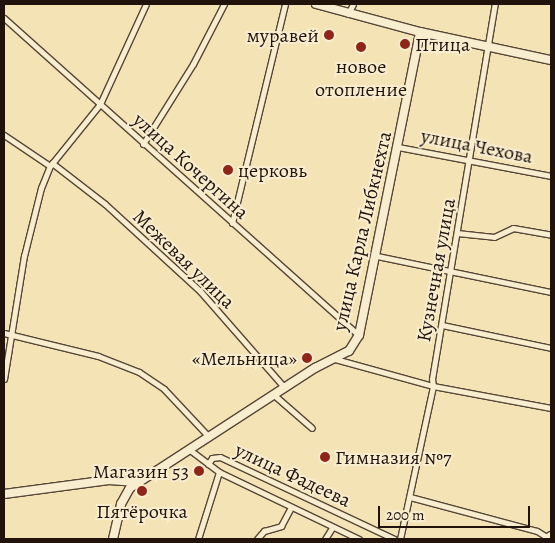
<!DOCTYPE html>
<html>
<head>
<meta charset="utf-8">
<style>
  body { margin:0 }
  #map { position:relative; width:555px; height:543px; overflow:hidden; background:#f4e3b5; font-family:Alegreya,serif }
  div>[style] { position:absolute }
  .roads { filter:drop-shadow(1px 0 #564636) drop-shadow(-1px 0 #564636) drop-shadow(0 1px #564636) drop-shadow(0 -1px #564636) }
  .street>* { height:5px; margin:-2.5px; padding:0 2.5px; transform-origin:2.5px; border-radius:2.5px; background:#f8edcf }
  .secondary>* { height:8px; margin:-4px; padding:0 4px; transform-origin:4px; border-radius:4px; background:#f8edcf }
  .dots>* { width:14px; height:14px; translate:-50% -50%; box-sizing:border-box; border:2px solid #f8edcf; border-radius:50% }
  span { translate:-50% -50%; white-space:nowrap; text-align:center; line-height:1.15; -webkit-text-stroke:4px #f8edcf; paint-order:stroke }
  .poi-label { font-size:20px; color:#21120c }
  .right { translate:-100% -50%; text-align:right }
  .left { translate:0 -50%; text-align:left }
  .street-label { font-size:20px; color:#21120c }
  .frame { position:absolute; inset:0; border:5px solid #21120c; pointer-events:none }
  .scale { position:absolute; left:378px; top:506px; width:152px; height:22px; box-sizing:border-box; border:2px solid #21120c; border-top:0; padding-left:6px; font-size:15px; line-height:18px; white-space:nowrap; color:#21120c; -webkit-text-stroke:4px #f8edcf; paint-order:stroke }
</style>
</head>
<body>
<div id="map">
  <div class="roads">
    <div class="street">
      <i style="left:348px;top:14px;width:11px;rotate:-63deg"></i>
      <i style="left:4px;top:18px;width:476px;rotate:41.8deg"></i>
      <i style="left:4px;top:135px;width:55px;rotate:34deg"></i>
      <i style="left:143px;top:144px;width:94px;rotate:-58deg"></i>
      <i style="left:193px;top:64px;width:68px;rotate:-62.7deg"></i>
      <i style="left:398px;top:147px;width:156px;rotate:10.7deg"></i>
      <i style="left:52px;top:163px;width:67px;rotate:37.7deg"></i>
      <i style="left:105px;top:204px;width:129px;rotate:42.5deg"></i>
      <i style="left:200px;top:291px;width:129px;rotate:48.8deg"></i>
      <i style="left:232px;top:223px;width:225px;rotate:-76.4deg"></i>
      <i style="left:457px;top:233px;width:37px;rotate:6deg"></i>
      <i style="left:494px;top:237px;width:21px;rotate:-25deg"></i>
      <i style="left:513px;top:228px;width:39px;rotate:10deg"></i>
      <i style="left:377px;top:256px;width:178px;rotate:11.7deg"></i>
      <i style="left:442px;top:325px;width:111px;rotate:11.9deg"></i>
      <i style="left:4px;top:333px;width:97px;rotate:13.7deg"></i>
      <i style="left:98px;top:356px;width:44px;rotate:21.3deg"></i>
      <i style="left:139px;top:372px;width:30px;rotate:34deg"></i>
      <i style="left:164px;top:389px;width:66px;rotate:46.8deg"></i>
      <i style="left:335px;top:359px;width:102px;rotate:15.4deg"></i>
      <i style="left:433px;top:386px;width:120px;rotate:10.6deg"></i>
      <i style="left:4px;top:379px;width:125px;rotate:-80.8deg"></i>
      <i style="left:24px;top:256px;width:70px;rotate:-76deg"></i>
      <i style="left:41px;top:188px;width:24px;rotate:-68deg"></i>
      <i style="left:50px;top:166px;width:80px;rotate:-51.1deg"></i>
      <i style="left:100px;top:104px;width:110px;rotate:-65.3deg"></i>
      <i style="left:274px;top:395px;width:50px;rotate:41deg"></i>
      <i style="left:190px;top:450px;width:36px;rotate:37deg"></i>
      <i style="left:219px;top:472px;width:155px;rotate:25.6deg"></i>
      <i style="left:208px;top:464px;width:7px;rotate:-56deg"></i>
      <i style="left:212px;top:458px;width:8px;rotate:-7deg"></i>
      <i style="left:220px;top:457px;width:192px;rotate:25.2deg"></i>
      <i style="left:410px;top:497px;width:131px;rotate:15deg"></i>
      <i style="left:537px;top:531px;width:13px;rotate:32deg"></i>
      <i style="left:198px;top:539px;width:70px;rotate:-72.6deg"></i>
      <i style="left:257px;top:539px;width:11px;rotate:-49deg"></i>
      <i style="left:264px;top:531px;width:18px;rotate:-16deg"></i>
      <i style="left:281px;top:526px;width:19px;rotate:-62deg"></i>
      <i style="left:325px;top:539px;width:13px;rotate:-58deg"></i>
      <i style="left:400px;top:539px;width:157px;rotate:-77.8deg"></i>
      <i style="left:433px;top:386px;width:7px;rotate:-98deg"></i>
      <i style="left:432px;top:379px;width:380px;rotate:-80.5deg"></i>
    </div>
    <div class="secondary">
      <i style="left:316px;top:4px;width:108px;rotate:15.1deg"></i>
      <i style="left:420px;top:32px;width:134px;rotate:12.1deg"></i>
      <i style="left:4px;top:494px;width:106px;rotate:-7.6deg"></i>
      <i style="left:109px;top:480px;width:28px;rotate:4deg"></i>
      <i style="left:113px;top:539px;width:36px;rotate:-77deg"></i>
      <i style="left:121px;top:504px;width:18px;rotate:-61deg"></i>
      <i style="left:130px;top:488px;width:221px;rotate:-33deg"></i>
      <i style="left:315px;top:368px;width:38px;rotate:-27deg"></i>
      <i style="left:349px;top:351px;width:19px;rotate:-58deg"></i>
      <i style="left:359px;top:335px;width:309px;rotate:-78.6deg"></i>
      <i style="left:547px;top:539px;width:5px;rotate:-37deg"></i>
    </div>
  </div>
  <div class="dots">
    <i style="left:329px;top:35px;background:#8f2418"></i>
    <i style="left:405px;top:44px;background:#8f2418"></i>
    <i style="left:361px;top:47px;background:#8f2418"></i>
    <i style="left:228px;top:170px;background:#8f2418"></i>
    <i style="left:307px;top:358px;background:#8f2418"></i>
    <i style="left:325px;top:457px;background:#8f2418"></i>
    <i style="left:199px;top:471px;background:#8f2418"></i>
    <i style="left:142px;top:491px;background:#8f2418"></i>
  </div>
  <div class="poi-label">
    <span class="right" style="left:319px;top:35px">муравей</span>
    <span class="left" style="left:415px;top:44px">Птица</span>
    <span style="left:361px;top:78px">новое<br>отопление</span>
    <span class="left" style="left:238px;top:170px">церковь</span>
    <span class="right" style="left:297px;top:358px">«Мельница»</span>
    <span class="left" style="left:335px;top:457px">Гимназия №7</span>
    <span class="right" style="left:189px;top:471px">Магазин 53</span>
    <span style="left:142px;top:511px">Пятёрочка</span>
  </div>
  <div class="street-label">
    <span style="left:477px;top:146px;rotate:11deg">улица Чехова</span>
    <span style="left:191px;top:166px;rotate:42deg">улица Кочергина</span>
    <span style="left:362px;top:231px;rotate:-77deg">улица Карла Либкнехта</span>
    <span style="left:184px;top:259px;rotate:44deg">Межевая улица</span>
    <span style="left:436px;top:270px;rotate:-80deg">Кузнечная улица</span>
    <span style="left:293px;top:475px;rotate:25deg">улица Фадеева</span>
  </div>
  <div class="frame"></div>
  <div class="scale">200 m</div>
</div>
</body>
</html>
